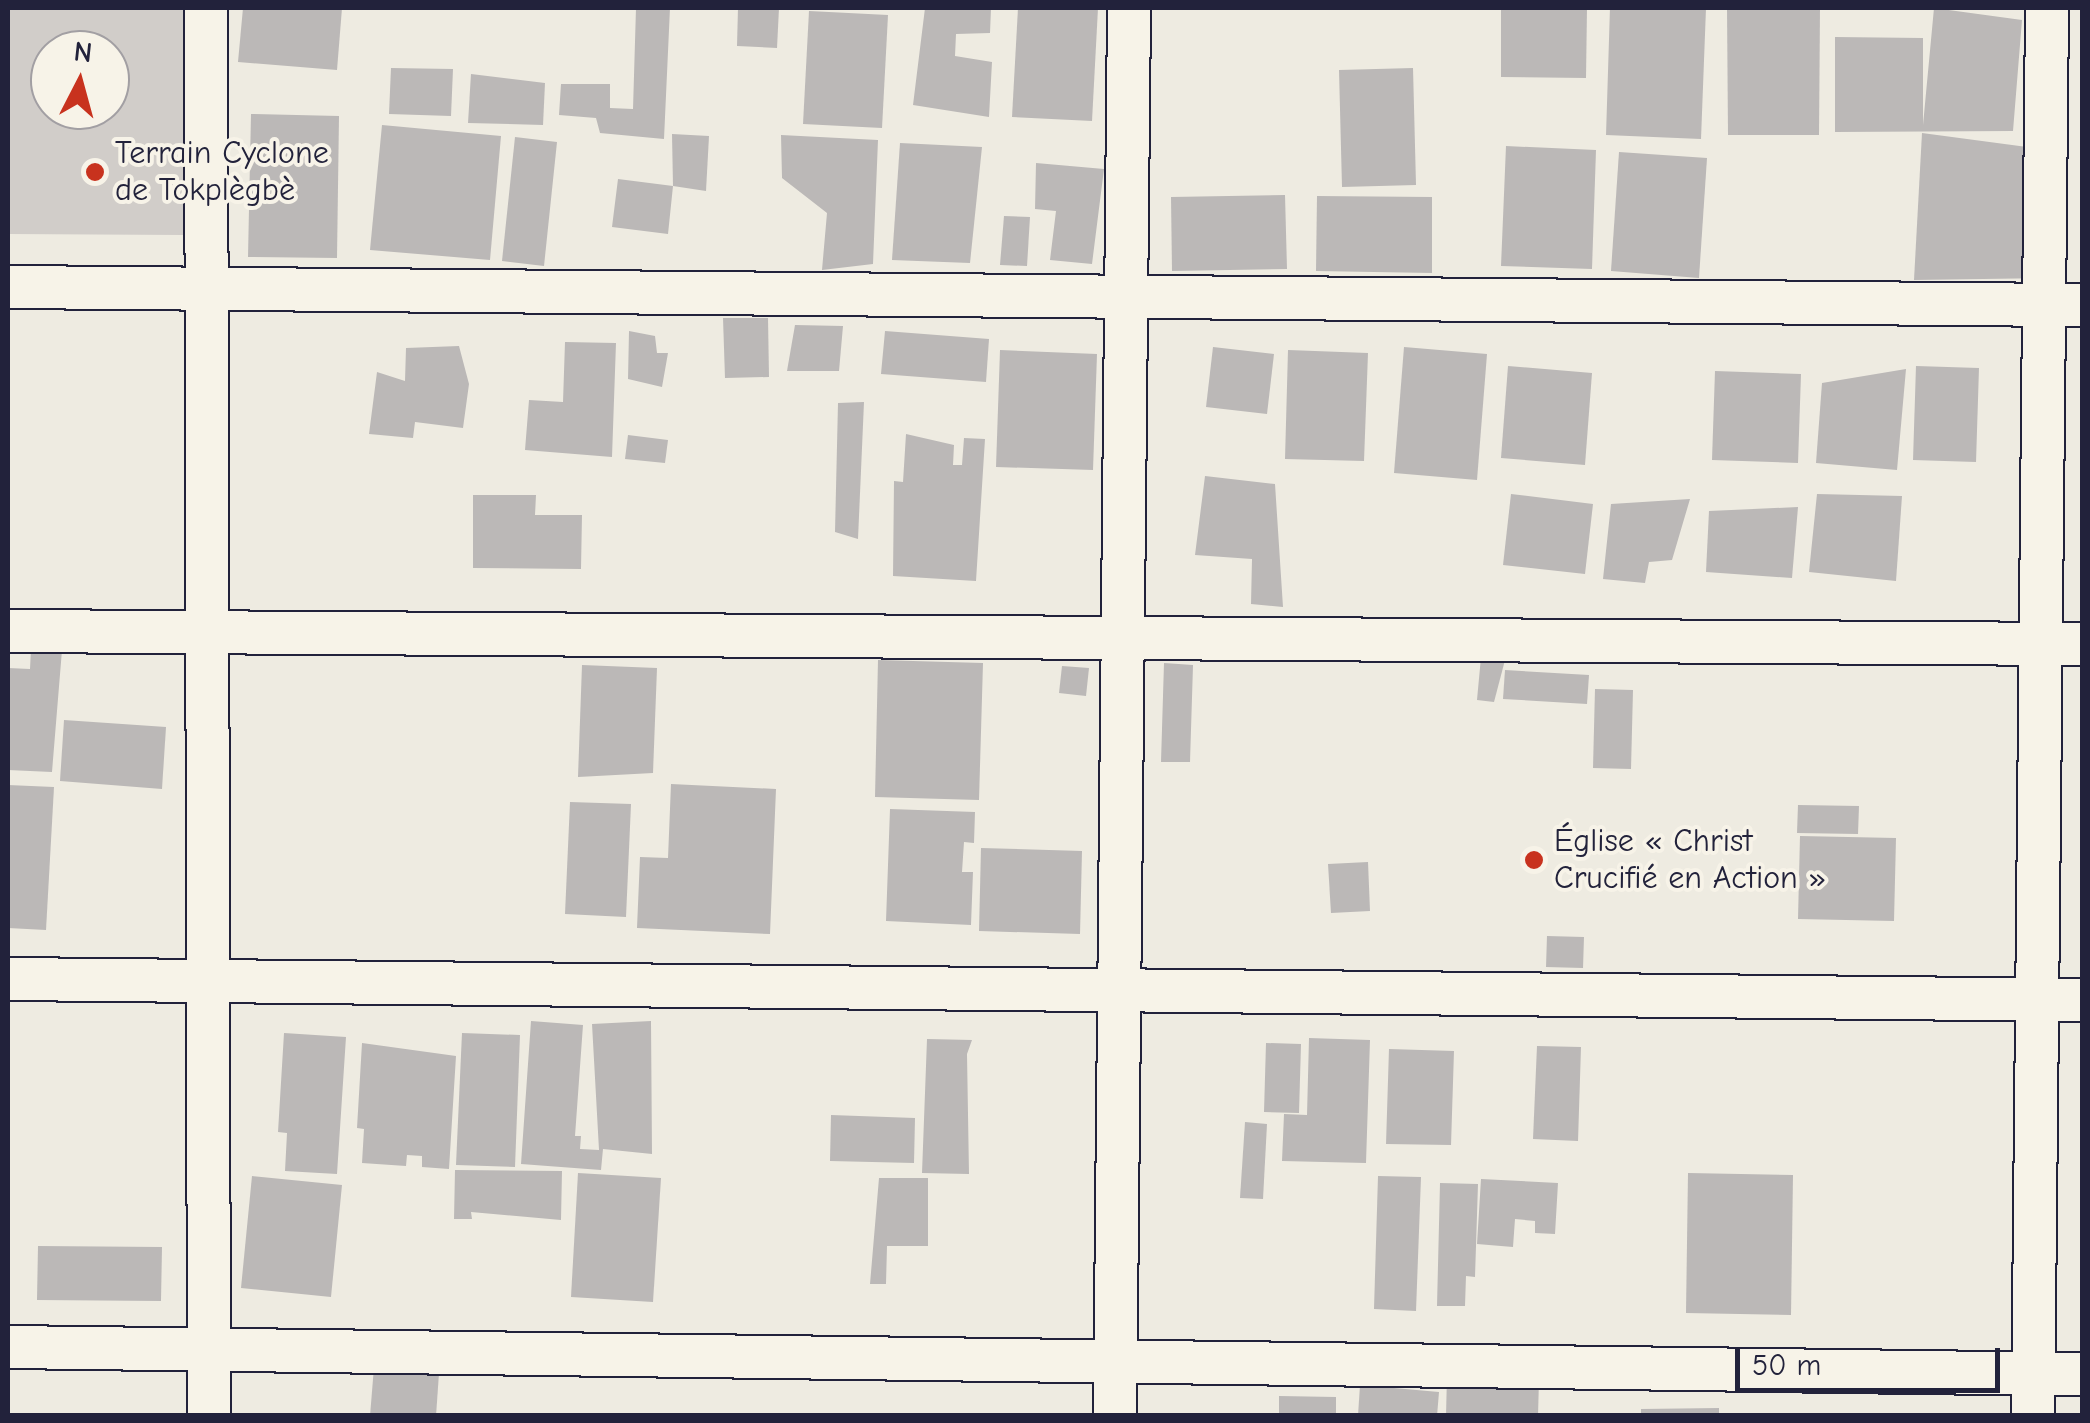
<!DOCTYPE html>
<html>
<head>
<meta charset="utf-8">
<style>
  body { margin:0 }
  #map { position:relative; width:2090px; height:1423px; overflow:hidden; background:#eeebe1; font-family:"Comic Neue",sans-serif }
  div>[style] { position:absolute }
  .green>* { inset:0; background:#d1cdc9 }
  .building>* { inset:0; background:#bbb8b7 }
  .roads { filter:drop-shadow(2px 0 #22223b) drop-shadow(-2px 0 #22223b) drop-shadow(0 2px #22223b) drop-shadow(0 -2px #22223b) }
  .minor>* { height:42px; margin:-21px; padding:0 21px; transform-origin:21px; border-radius:21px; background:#f7f3e8 }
  .dots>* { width:28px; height:28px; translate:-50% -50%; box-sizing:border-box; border:5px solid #f7f3e8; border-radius:50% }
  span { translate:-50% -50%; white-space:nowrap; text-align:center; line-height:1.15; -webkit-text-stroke:8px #f7f3e8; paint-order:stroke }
  .poi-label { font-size:32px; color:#22223b }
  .left { translate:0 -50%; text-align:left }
  .frame { position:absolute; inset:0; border:10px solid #22223b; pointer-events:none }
  .north { position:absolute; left:30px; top:30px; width:100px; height:100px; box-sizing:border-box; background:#f7f3e8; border:2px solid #a29fa3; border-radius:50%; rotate:6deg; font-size:28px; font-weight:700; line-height:40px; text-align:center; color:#22223b }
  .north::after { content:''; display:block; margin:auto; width:35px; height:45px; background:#c8321e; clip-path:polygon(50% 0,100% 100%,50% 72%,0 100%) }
  .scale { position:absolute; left:1735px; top:1348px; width:265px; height:45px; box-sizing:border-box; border:5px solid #22223b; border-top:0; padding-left:12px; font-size:30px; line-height:35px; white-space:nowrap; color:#22223b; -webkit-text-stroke:8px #f7f3e8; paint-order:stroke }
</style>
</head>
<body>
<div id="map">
  <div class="green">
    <i style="clip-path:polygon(evenodd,8px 8px,184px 8px,183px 235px,8px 234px,8px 8px,50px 50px,110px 50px,110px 110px,50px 110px,50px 50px)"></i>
  </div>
  <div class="building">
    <i style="clip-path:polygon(243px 8px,342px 8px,337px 70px,238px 62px)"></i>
    <i style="clip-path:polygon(636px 8px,670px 8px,664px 139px,600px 133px,596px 118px,559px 115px,561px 84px,610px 84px,610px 108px,633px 109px)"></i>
    <i style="clip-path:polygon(738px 8px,779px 8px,777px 48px,737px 46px)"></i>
    <i style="clip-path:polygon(925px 8px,991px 8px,990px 33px,956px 34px,955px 56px,992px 62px,989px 117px,913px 105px)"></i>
    <i style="clip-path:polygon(1018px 8px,1098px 8px,1092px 121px,1012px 117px)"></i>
    <i style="clip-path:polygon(1501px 8px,1587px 8px,1586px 78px,1501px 77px)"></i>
    <i style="clip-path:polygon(1610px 8px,1706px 8px,1701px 139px,1606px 135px)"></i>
    <i style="clip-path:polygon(1727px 8px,1820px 8px,1819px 135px,1728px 135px)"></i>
    <i style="clip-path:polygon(1934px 8px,2022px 20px,2013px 131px,1835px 132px,1835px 37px,1923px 38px,1923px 125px)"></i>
    <i style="clip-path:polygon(809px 11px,888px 15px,882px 128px,803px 124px)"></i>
    <i style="clip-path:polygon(391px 68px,453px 69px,451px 116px,389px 114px)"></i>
    <i style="clip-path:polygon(1413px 68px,1416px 185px,1342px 187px,1339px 70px)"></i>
    <i style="clip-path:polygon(471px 74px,545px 83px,543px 125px,468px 123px)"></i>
    <i style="clip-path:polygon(251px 114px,339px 116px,337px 258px,248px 257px)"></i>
    <i style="clip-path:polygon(382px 125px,501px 136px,490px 260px,370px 250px)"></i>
    <i style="clip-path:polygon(1922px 133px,2027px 147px,2044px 278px,1914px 280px)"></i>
    <i style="clip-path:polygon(672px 134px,709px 136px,706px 191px,673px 186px)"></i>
    <i style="clip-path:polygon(781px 135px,878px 140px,873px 264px,822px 270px,827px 213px,782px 178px)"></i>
    <i style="clip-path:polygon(515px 137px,557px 142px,544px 266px,502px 261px)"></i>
    <i style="clip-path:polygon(900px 143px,982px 147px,970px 263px,892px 260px)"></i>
    <i style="clip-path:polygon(1506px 146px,1596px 150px,1592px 269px,1501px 266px)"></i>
    <i style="clip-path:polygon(1619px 152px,1707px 158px,1699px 278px,1611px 271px)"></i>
    <i style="clip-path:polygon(1036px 163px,1104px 169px,1092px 264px,1050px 260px,1056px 211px,1035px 209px)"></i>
    <i style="clip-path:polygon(618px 179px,673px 186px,668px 234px,612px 227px)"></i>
    <i style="clip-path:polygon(1285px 195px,1287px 269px,1172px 271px,1171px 197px)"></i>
    <i style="clip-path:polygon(1317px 196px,1432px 197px,1432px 273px,1316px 271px)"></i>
    <i style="clip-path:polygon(1004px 216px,1030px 217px,1027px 266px,1000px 265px)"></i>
    <i style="clip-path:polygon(723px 318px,768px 318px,769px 377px,725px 378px)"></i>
    <i style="clip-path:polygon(795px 325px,843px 326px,839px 371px,787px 371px)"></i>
    <i style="clip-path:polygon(629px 331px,655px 336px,657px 353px,668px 353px,662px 387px,628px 379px)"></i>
    <i style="clip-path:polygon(885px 331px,989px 339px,986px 382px,881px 374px)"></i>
    <i style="clip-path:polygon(565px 342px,616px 343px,612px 457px,525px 450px,529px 400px,563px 402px)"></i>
    <i style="clip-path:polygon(459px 346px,469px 384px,463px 428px,415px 422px,413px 438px,369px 434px,377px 372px,405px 381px,406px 348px)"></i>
    <i style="clip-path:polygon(1213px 347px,1274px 354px,1267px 414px,1206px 407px)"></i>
    <i style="clip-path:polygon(1404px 347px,1487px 354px,1477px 480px,1394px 473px)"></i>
    <i style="clip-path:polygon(1000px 350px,1097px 354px,1093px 470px,996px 467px)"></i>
    <i style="clip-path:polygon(1288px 350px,1368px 353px,1364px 461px,1285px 459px)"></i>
    <i style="clip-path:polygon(1508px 366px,1592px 373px,1585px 465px,1501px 458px)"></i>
    <i style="clip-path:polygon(1916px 366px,1979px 368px,1976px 462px,1913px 460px)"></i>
    <i style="clip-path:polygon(1906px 369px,1897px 470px,1816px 463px,1822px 383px)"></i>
    <i style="clip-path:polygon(1715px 371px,1801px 374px,1798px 463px,1712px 460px)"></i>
    <i style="clip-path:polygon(864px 402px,858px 539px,835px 532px,838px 403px)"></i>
    <i style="clip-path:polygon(906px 434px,954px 445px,953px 465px,962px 465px,964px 438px,985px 439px,976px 581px,893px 576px,894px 481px,903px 482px)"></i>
    <i style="clip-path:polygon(628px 435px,668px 440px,665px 463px,625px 459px)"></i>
    <i style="clip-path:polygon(1205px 476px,1275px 484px,1283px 607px,1251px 604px,1252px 559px,1195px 555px)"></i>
    <i style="clip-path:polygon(1511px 494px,1593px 504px,1585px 574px,1503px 565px)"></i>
    <i style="clip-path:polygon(1817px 494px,1902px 496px,1896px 581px,1809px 572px)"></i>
    <i style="clip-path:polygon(473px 495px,536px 495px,535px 515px,582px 515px,581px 569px,473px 568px)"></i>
    <i style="clip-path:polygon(1690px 499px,1672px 560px,1649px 562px,1645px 583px,1603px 579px,1611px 504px)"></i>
    <i style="clip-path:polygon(1798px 507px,1792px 578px,1706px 572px,1709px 511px)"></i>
    <i style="clip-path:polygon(31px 649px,62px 650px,52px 772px,8px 770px,8px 668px,30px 669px)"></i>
    <i style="clip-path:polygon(1481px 657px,1505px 660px,1494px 702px,1477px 700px)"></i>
    <i style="clip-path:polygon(878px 660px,983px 663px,979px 800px,875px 797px)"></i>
    <i style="clip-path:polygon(1164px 663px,1193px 665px,1190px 762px,1161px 762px)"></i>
    <i style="clip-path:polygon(582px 665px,657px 668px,653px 773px,578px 777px)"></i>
    <i style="clip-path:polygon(1062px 666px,1089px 668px,1086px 696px,1059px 693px)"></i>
    <i style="clip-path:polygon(1505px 670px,1589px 675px,1587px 704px,1503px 699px)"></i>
    <i style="clip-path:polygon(1595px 689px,1633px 690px,1631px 769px,1593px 768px)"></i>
    <i style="clip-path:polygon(64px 720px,166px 727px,162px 789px,60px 781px)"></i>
    <i style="clip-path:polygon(671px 784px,776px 789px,770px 934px,637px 928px,640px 857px,668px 858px)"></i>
    <i style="clip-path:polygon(8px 785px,54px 787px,46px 930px,8px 928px)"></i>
    <i style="clip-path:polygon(570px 802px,631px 804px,626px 917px,565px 914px)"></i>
    <i style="clip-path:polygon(1798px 805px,1859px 806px,1858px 834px,1797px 833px)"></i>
    <i style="clip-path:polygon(890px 809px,975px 812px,974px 843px,964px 842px,962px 872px,973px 872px,971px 925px,886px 921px)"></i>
    <i style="clip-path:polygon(1800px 836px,1896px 838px,1894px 921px,1798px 919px)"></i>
    <i style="clip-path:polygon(981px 848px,1082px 851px,1080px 934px,979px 931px)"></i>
    <i style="clip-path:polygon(1368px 862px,1370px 911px,1331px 913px,1328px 864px)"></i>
    <i style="clip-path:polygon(1547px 936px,1584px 937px,1583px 968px,1546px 967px)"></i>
    <i style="clip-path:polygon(531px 1021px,583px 1025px,575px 1136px,581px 1136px,580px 1149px,599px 1150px,592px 1024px,651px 1021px,652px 1154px,603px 1149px,601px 1170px,521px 1164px)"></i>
    <i style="clip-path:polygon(284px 1033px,346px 1037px,337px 1174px,285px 1171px,287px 1133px,278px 1132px)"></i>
    <i style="clip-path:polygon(462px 1033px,520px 1035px,515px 1167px,456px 1165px)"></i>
    <i style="clip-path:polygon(1309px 1038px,1370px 1040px,1366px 1163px,1282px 1161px,1284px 1114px,1307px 1115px)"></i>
    <i style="clip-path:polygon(927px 1039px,972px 1040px,967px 1054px,969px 1174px,922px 1173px)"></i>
    <i style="clip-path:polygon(362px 1043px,456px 1056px,449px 1169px,422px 1167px,422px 1156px,407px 1155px,406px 1166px,362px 1163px,364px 1129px,357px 1128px)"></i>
    <i style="clip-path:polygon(1266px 1043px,1301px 1044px,1299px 1113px,1264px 1112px)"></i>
    <i style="clip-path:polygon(1537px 1046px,1581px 1047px,1578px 1141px,1533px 1139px)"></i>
    <i style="clip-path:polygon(1389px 1049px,1454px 1051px,1451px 1145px,1386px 1144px)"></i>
    <i style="clip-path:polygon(831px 1115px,915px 1118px,914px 1163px,830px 1161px)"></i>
    <i style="clip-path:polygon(1245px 1122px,1267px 1124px,1263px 1199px,1240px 1198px)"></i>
    <i style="clip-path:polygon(455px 1170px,562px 1171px,561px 1220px,471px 1212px,472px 1219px,454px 1219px)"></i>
    <i style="clip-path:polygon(578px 1173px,661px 1178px,653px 1302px,571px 1297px)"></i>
    <i style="clip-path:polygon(1688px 1173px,1793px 1175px,1791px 1315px,1686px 1313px)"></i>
    <i style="clip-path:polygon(252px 1176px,342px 1185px,331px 1297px,241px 1288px)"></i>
    <i style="clip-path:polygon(1378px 1176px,1421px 1177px,1416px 1311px,1374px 1309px)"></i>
    <i style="clip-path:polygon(879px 1178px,928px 1178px,928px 1246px,887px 1246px,886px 1284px,870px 1284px)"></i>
    <i style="clip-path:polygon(1481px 1179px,1558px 1183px,1555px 1234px,1535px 1233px,1535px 1221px,1515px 1219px,1513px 1247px,1477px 1244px)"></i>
    <i style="clip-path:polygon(1440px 1183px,1478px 1184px,1475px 1277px,1466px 1276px,1465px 1306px,1437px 1306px)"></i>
    <i style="clip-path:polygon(38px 1246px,162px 1247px,161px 1301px,37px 1300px)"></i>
    <i style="clip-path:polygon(374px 1367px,439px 1373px,436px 1416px,370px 1416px)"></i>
    <i style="clip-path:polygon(1447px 1375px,1539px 1379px,1538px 1416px,1446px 1416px)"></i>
    <i style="clip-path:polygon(1360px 1385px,1439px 1392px,1437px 1416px,1358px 1416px)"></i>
    <i style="clip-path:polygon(1279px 1396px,1336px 1397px,1336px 1416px,1279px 1416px)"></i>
    <i style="clip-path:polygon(1719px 1408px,1719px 1416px,1641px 1416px,1641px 1409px)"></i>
  </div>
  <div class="roads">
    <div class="minor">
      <i style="left:206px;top:8px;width:1408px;rotate:89.88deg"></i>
      <i style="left:8px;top:287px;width:2074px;rotate:0.5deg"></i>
      <i style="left:8px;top:631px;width:2074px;rotate:0.36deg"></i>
      <i style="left:8px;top:979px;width:2074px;rotate:0.58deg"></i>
      <i style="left:8px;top:1347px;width:2074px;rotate:0.75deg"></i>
      <i style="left:1115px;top:1416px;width:1408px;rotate:-89.43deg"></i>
      <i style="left:2033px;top:1416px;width:1408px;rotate:-89.43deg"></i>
    </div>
  </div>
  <div class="dots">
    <i style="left:95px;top:172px;background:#c8321e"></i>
    <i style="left:1534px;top:860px;background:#c8321e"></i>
  </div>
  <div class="poi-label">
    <span class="left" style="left:115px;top:172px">Terrain Cyclone<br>de Tokplègbè</span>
    <span class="left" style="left:1554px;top:860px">Église « Christ<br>Crucifié en Action »</span>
  </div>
  <div class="frame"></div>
  <div class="north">N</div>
  <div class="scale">50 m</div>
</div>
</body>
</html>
